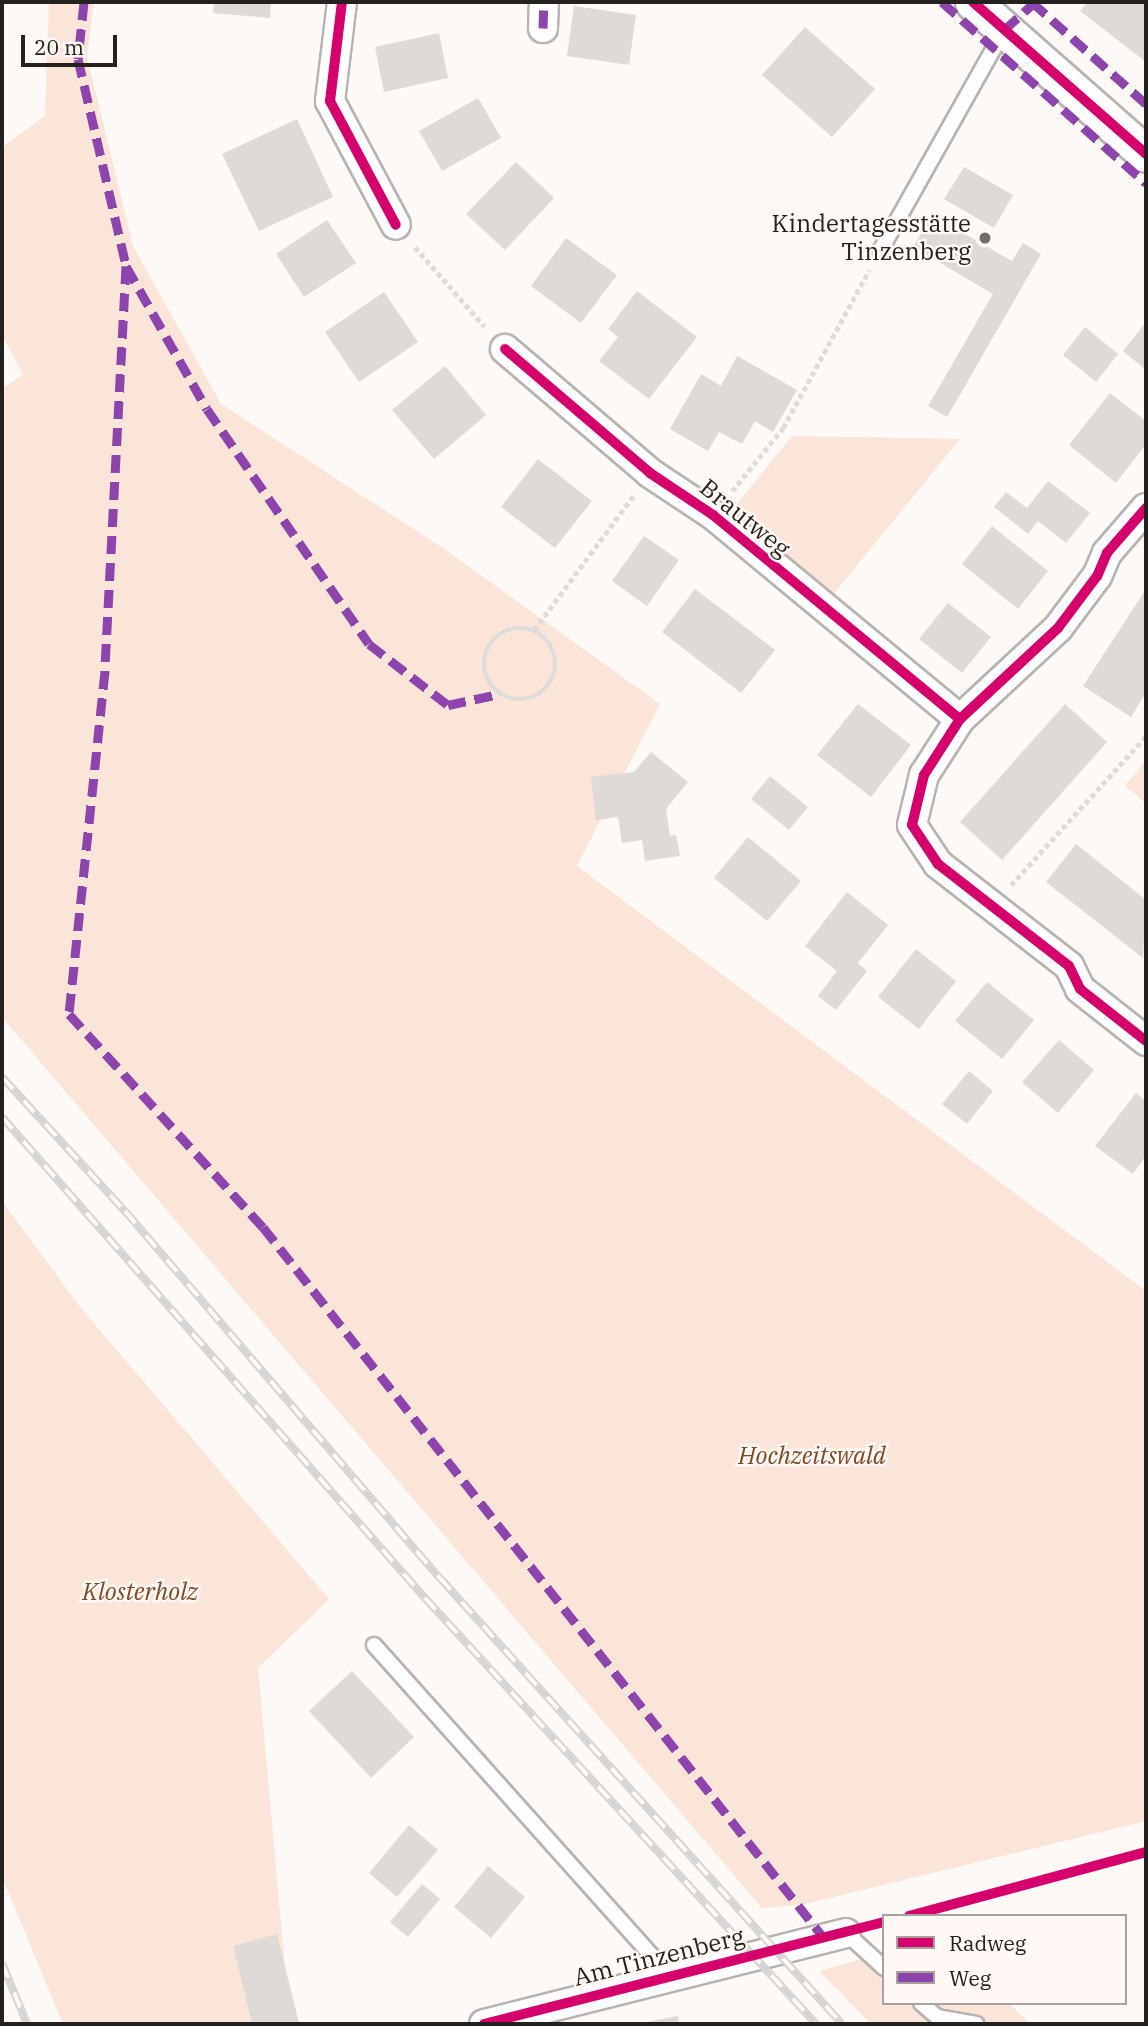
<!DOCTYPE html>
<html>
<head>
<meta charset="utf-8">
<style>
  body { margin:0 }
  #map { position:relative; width:1148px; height:2026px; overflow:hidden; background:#fcf9f7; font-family:"IBM Plex Serif",serif }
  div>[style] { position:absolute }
  .green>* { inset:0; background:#fae5d8 }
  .building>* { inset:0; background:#dddad8 }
  .path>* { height:4.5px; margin-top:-2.25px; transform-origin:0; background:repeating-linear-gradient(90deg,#dddcdb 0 5px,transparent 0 8.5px) }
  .path>.ring { margin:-2.25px; padding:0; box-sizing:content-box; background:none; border:4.5px solid #dddcdb; border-radius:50% }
  .roads { filter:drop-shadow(2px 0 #b6b3b1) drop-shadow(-2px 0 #b6b3b1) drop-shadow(0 2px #b6b3b1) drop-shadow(0 -2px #b6b3b1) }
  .service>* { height:14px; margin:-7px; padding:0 7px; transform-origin:7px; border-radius:7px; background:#fffefe }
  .minor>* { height:28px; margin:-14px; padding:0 14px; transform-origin:14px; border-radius:14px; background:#fffefe }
  .tertiary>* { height:35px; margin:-17.5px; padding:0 17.5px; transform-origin:17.5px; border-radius:17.5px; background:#fffefe }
  .rail>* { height:8px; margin-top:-4px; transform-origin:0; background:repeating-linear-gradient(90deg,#fff8f4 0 16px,#d5d4d2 0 32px); box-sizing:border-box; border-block:2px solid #d5d4d2 }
  .quiet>* { height:9px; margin-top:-4.5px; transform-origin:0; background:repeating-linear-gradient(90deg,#8e44ad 0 18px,transparent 0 27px) }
  .cycleway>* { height:10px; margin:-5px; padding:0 5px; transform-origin:5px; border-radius:5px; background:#d6006c }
  .dots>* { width:19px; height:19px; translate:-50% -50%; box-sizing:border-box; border:4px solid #fff8f4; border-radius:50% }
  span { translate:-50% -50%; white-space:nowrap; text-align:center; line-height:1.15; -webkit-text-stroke:5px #fff8f4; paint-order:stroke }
  .poi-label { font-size:24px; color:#25211e }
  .right { translate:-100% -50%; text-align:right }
  .street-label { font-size:24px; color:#25211e }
  .park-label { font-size:24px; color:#7f4722; font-style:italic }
  .frame { position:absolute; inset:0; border:4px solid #25211e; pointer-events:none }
  .legend { position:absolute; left:882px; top:1914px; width:245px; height:91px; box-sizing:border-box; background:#fff8f4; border:2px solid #a8a29e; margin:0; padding:9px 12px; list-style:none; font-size:21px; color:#25211e }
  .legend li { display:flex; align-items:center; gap:14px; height:35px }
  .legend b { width:35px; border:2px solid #a8a29e }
  .scale { position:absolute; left:21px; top:35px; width:96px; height:32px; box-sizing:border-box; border:4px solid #25211e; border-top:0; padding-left:9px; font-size:21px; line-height:24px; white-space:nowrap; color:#25211e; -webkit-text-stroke:5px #fff8f4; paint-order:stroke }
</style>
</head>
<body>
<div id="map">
  <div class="green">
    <i style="clip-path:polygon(49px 2px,94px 2px,87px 57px,133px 246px,221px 404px,443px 548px,660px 704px,577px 866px,1146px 1291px,1146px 1821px,801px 1905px,762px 1908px,2px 1017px,2px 389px,23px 374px,2px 335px,2px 147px,45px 116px)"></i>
    <i style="clip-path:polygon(792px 436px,960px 439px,832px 596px,728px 515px)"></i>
    <i style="clip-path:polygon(1146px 760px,1146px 803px,1125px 786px)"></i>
    <i style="clip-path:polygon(2px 1201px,80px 1307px,329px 1599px,258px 1668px,290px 2024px,63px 2024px,2px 1877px)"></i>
    <i style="clip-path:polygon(884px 1953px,884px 2003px,1009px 2003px,1030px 2024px,871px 2024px,819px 1971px)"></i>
  </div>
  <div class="building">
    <i style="clip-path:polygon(214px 2px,271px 2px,270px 18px,213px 13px)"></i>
    <i style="clip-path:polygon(1088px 2px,1146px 2px,1146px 62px,1080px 11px)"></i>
    <i style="clip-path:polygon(574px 6px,636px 15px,629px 65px,567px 56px)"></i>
    <i style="clip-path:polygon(805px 27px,875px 89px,832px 137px,762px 75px)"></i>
    <i style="clip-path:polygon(439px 33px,448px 78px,384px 92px,375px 47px)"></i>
    <i style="clip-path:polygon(478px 98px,501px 138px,442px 171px,419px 131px)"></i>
    <i style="clip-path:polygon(297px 119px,333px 197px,259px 231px,222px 154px)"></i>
    <i style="clip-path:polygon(516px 162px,554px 198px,505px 250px,466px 214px)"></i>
    <i style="clip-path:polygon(964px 167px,1013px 195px,994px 228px,944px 199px)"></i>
    <i style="clip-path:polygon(932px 215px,1012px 261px,1023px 243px,1041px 254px,947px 417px,928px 406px,993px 294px,913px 247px)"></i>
    <i style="clip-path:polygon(327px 220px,356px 263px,304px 297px,276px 254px)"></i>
    <i style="clip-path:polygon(566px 238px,617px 275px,581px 323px,531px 286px)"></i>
    <i style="clip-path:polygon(637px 291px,697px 337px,649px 399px,599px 361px,618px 337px,608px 329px)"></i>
    <i style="clip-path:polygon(384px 292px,418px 342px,359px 382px,325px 332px)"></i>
    <i style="clip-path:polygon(1146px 322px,1146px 370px,1123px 351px)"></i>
    <i style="clip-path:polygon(1085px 327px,1118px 354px,1096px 382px,1063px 355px)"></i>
    <i style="clip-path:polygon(737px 356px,797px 390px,773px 432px,755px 421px,742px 444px,719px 432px,708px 451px,670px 429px,701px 374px,721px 386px)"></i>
    <i style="clip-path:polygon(445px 366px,486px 415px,434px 459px,392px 410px)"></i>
    <i style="clip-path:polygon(1110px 393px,1146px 421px,1146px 444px,1116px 483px,1069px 445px)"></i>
    <i style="clip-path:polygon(538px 459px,592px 501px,555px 548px,501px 507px)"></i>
    <i style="clip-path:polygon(1048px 481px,1090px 513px,1066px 543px,1038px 521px,1028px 534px,994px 507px,1006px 492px,1027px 508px)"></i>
    <i style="clip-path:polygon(992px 526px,1048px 571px,1018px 609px,962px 564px)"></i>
    <i style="clip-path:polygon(644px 536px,679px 560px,647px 606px,612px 581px)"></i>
    <i style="clip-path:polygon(695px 589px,775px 650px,741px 693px,662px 632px)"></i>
    <i style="clip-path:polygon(1146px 589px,1146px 692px,1131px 717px,1083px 686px)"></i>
    <i style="clip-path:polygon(948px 603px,991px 637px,962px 673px,919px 639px)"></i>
    <i style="clip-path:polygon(858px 704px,911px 745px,871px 797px,817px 755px)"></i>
    <i style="clip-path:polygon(1065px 704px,1107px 742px,1002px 860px,960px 822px)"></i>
    <i style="clip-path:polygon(651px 752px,688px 782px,666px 809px,670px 836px,676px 835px,680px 856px,645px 861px,642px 840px,622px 843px,618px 817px,596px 820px,591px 777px,634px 772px)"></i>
    <i style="clip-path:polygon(770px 776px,808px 807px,789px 830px,751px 799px)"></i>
    <i style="clip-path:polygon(748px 837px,801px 881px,767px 921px,714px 878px)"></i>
    <i style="clip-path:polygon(1076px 844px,1146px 900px,1143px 958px,1046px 882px)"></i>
    <i style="clip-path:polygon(847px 892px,888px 925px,858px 963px,867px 971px,836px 1010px,818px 996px,837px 971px,805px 946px)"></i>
    <i style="clip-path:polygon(916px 949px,956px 981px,919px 1029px,878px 997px)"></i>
    <i style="clip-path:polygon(987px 982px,1034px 1020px,1002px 1059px,955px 1021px)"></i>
    <i style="clip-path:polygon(1059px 1040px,1094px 1070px,1058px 1113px,1022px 1082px)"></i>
    <i style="clip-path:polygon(969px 1071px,993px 1091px,967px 1124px,942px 1104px)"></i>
    <i style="clip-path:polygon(1136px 1093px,1146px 1101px,1146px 1156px,1133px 1174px,1095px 1146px)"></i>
    <i style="clip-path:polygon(352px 1671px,414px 1737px,371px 1778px,309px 1711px)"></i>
    <i style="clip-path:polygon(409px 1825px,438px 1850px,397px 1897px,369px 1873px)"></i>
    <i style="clip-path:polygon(488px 1866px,525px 1897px,491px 1938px,454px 1907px)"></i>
    <i style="clip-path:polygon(422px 1884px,440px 1899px,408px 1937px,390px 1922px)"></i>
    <i style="clip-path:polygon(277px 1934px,299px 2023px,252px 2024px,233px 1946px)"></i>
    <i style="clip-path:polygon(678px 2016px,679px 2024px,642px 2024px,642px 2023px)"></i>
  </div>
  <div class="path">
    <i style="left:415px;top:247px;width:106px;rotate:48.8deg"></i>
    <i style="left:732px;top:491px;width:81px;rotate:-51deg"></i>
    <i style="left:783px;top:428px;width:180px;rotate:-61.4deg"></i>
    <i class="ring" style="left:484px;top:628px;width:67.5px;height:67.5px"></i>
    <i style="left:534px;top:630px;width:167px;rotate:-53.5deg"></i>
    <i style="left:1011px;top:885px;width:201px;rotate:-47.8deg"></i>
  </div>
  <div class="roads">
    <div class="service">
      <i style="left:880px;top:251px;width:253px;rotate:-60.7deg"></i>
      <i style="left:374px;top:1645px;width:443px;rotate:48.2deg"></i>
      <i style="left:846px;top:1933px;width:52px;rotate:42.6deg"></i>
      <i style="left:921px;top:2003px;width:21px;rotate:41deg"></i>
      <i style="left:937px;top:2017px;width:40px;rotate:10deg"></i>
    </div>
    <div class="minor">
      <i style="left:342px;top:2px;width:100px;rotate:96.9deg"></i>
      <i style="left:330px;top:101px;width:140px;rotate:62deg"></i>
      <i style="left:543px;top:28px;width:26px;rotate:-88deg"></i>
      <i style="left:505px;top:349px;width:191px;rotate:40.5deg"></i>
      <i style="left:650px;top:473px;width:76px;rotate:33.7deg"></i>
      <i style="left:713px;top:515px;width:320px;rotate:39.6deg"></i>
      <i style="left:1146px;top:508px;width:60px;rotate:130.9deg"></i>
      <i style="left:1107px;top:553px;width:25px;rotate:113deg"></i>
      <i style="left:1097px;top:576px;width:65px;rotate:126.9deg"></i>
      <i style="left:1058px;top:628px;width:134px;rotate:137.1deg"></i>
      <i style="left:960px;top:719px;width:67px;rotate:122.7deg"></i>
      <i style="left:924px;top:775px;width:51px;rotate:103.5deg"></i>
      <i style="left:912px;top:825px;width:47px;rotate:56.3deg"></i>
      <i style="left:938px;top:864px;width:166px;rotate:37.9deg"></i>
      <i style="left:1069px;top:966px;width:25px;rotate:64deg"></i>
      <i style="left:1080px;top:989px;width:84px;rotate:38.2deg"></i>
      <i style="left:484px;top:2024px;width:373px;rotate:-14.1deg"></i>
    </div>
    <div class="tertiary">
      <i style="left:973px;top:2px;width:230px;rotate:41.3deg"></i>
    </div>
  </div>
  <div class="rail">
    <i style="left:2px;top:1077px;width:182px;rotate:47.5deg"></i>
    <i style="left:125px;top:1211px;width:484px;rotate:49.4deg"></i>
    <i style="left:440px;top:1578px;width:600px;rotate:47.97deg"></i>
    <i style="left:2px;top:1117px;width:641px;rotate:48.67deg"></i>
    <i style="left:425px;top:1598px;width:578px;rotate:47.45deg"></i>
    <i style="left:2px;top:1963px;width:66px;rotate:67.7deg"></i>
  </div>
  <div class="quiet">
    <i style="left:84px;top:2px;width:57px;rotate:96deg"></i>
    <i style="left:78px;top:59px;width:212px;rotate:76.9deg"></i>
    <i style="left:126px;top:266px;width:164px;rotate:60.5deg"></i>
    <i style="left:207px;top:409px;width:285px;rotate:55.4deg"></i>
    <i style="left:369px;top:644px;width:100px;rotate:37.7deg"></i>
    <i style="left:448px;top:705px;width:52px;rotate:-12.2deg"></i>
    <i style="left:942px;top:2px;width:273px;rotate:41.6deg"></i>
    <i style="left:1032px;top:2px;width:153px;rotate:41.8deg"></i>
    <i style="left:543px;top:28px;width:26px;rotate:-88deg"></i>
    <i style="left:1004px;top:30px;width:42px;rotate:-42.1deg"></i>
    <i style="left:126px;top:266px;width:406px;rotate:93deg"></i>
    <i style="left:105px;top:671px;width:345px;rotate:96deg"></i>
    <i style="left:69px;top:1014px;width:288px;rotate:47.7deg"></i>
    <i style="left:263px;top:1227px;width:906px;rotate:51.73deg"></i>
  </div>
  <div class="cycleway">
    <i style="left:342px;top:2px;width:100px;rotate:96.9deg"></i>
    <i style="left:330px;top:101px;width:140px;rotate:62deg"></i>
    <i style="left:973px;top:2px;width:230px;rotate:41.3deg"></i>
    <i style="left:505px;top:349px;width:191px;rotate:40.5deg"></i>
    <i style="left:650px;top:473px;width:76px;rotate:33.7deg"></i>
    <i style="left:713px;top:515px;width:320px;rotate:39.6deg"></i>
    <i style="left:1146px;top:508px;width:60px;rotate:130.9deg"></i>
    <i style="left:1107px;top:553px;width:25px;rotate:113deg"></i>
    <i style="left:1097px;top:576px;width:65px;rotate:126.9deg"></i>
    <i style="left:1058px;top:628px;width:134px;rotate:137.1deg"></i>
    <i style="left:960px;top:719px;width:67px;rotate:122.7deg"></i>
    <i style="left:924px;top:775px;width:51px;rotate:103.5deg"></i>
    <i style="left:912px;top:825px;width:47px;rotate:56.3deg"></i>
    <i style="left:938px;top:864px;width:166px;rotate:37.9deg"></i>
    <i style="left:1069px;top:966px;width:25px;rotate:64deg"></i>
    <i style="left:1080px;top:989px;width:84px;rotate:38.2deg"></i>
    <i style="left:909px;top:1916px;width:245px;rotate:-15.1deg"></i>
    <i style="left:484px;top:2024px;width:413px;rotate:-14.3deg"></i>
  </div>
  <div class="dots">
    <i style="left:985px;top:238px;background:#706d6a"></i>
  </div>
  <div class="poi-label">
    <span class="right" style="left:971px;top:238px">Kindertagesstätte<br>Tinzenberg</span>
  </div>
  <div class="street-label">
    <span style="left:745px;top:518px;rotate:39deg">Brautweg</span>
    <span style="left:659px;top:1957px;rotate:-14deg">Am Tinzenberg</span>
  </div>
  <div class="park-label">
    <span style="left:812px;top:1456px">Hochzeitswald</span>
    <span style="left:140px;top:1592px">Klosterholz</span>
  </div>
  <div class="frame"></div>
  <ul class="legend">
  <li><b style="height:9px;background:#d6006c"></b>Radweg</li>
  <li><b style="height:9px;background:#8e44ad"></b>Weg</li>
  </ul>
  <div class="scale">20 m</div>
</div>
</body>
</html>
